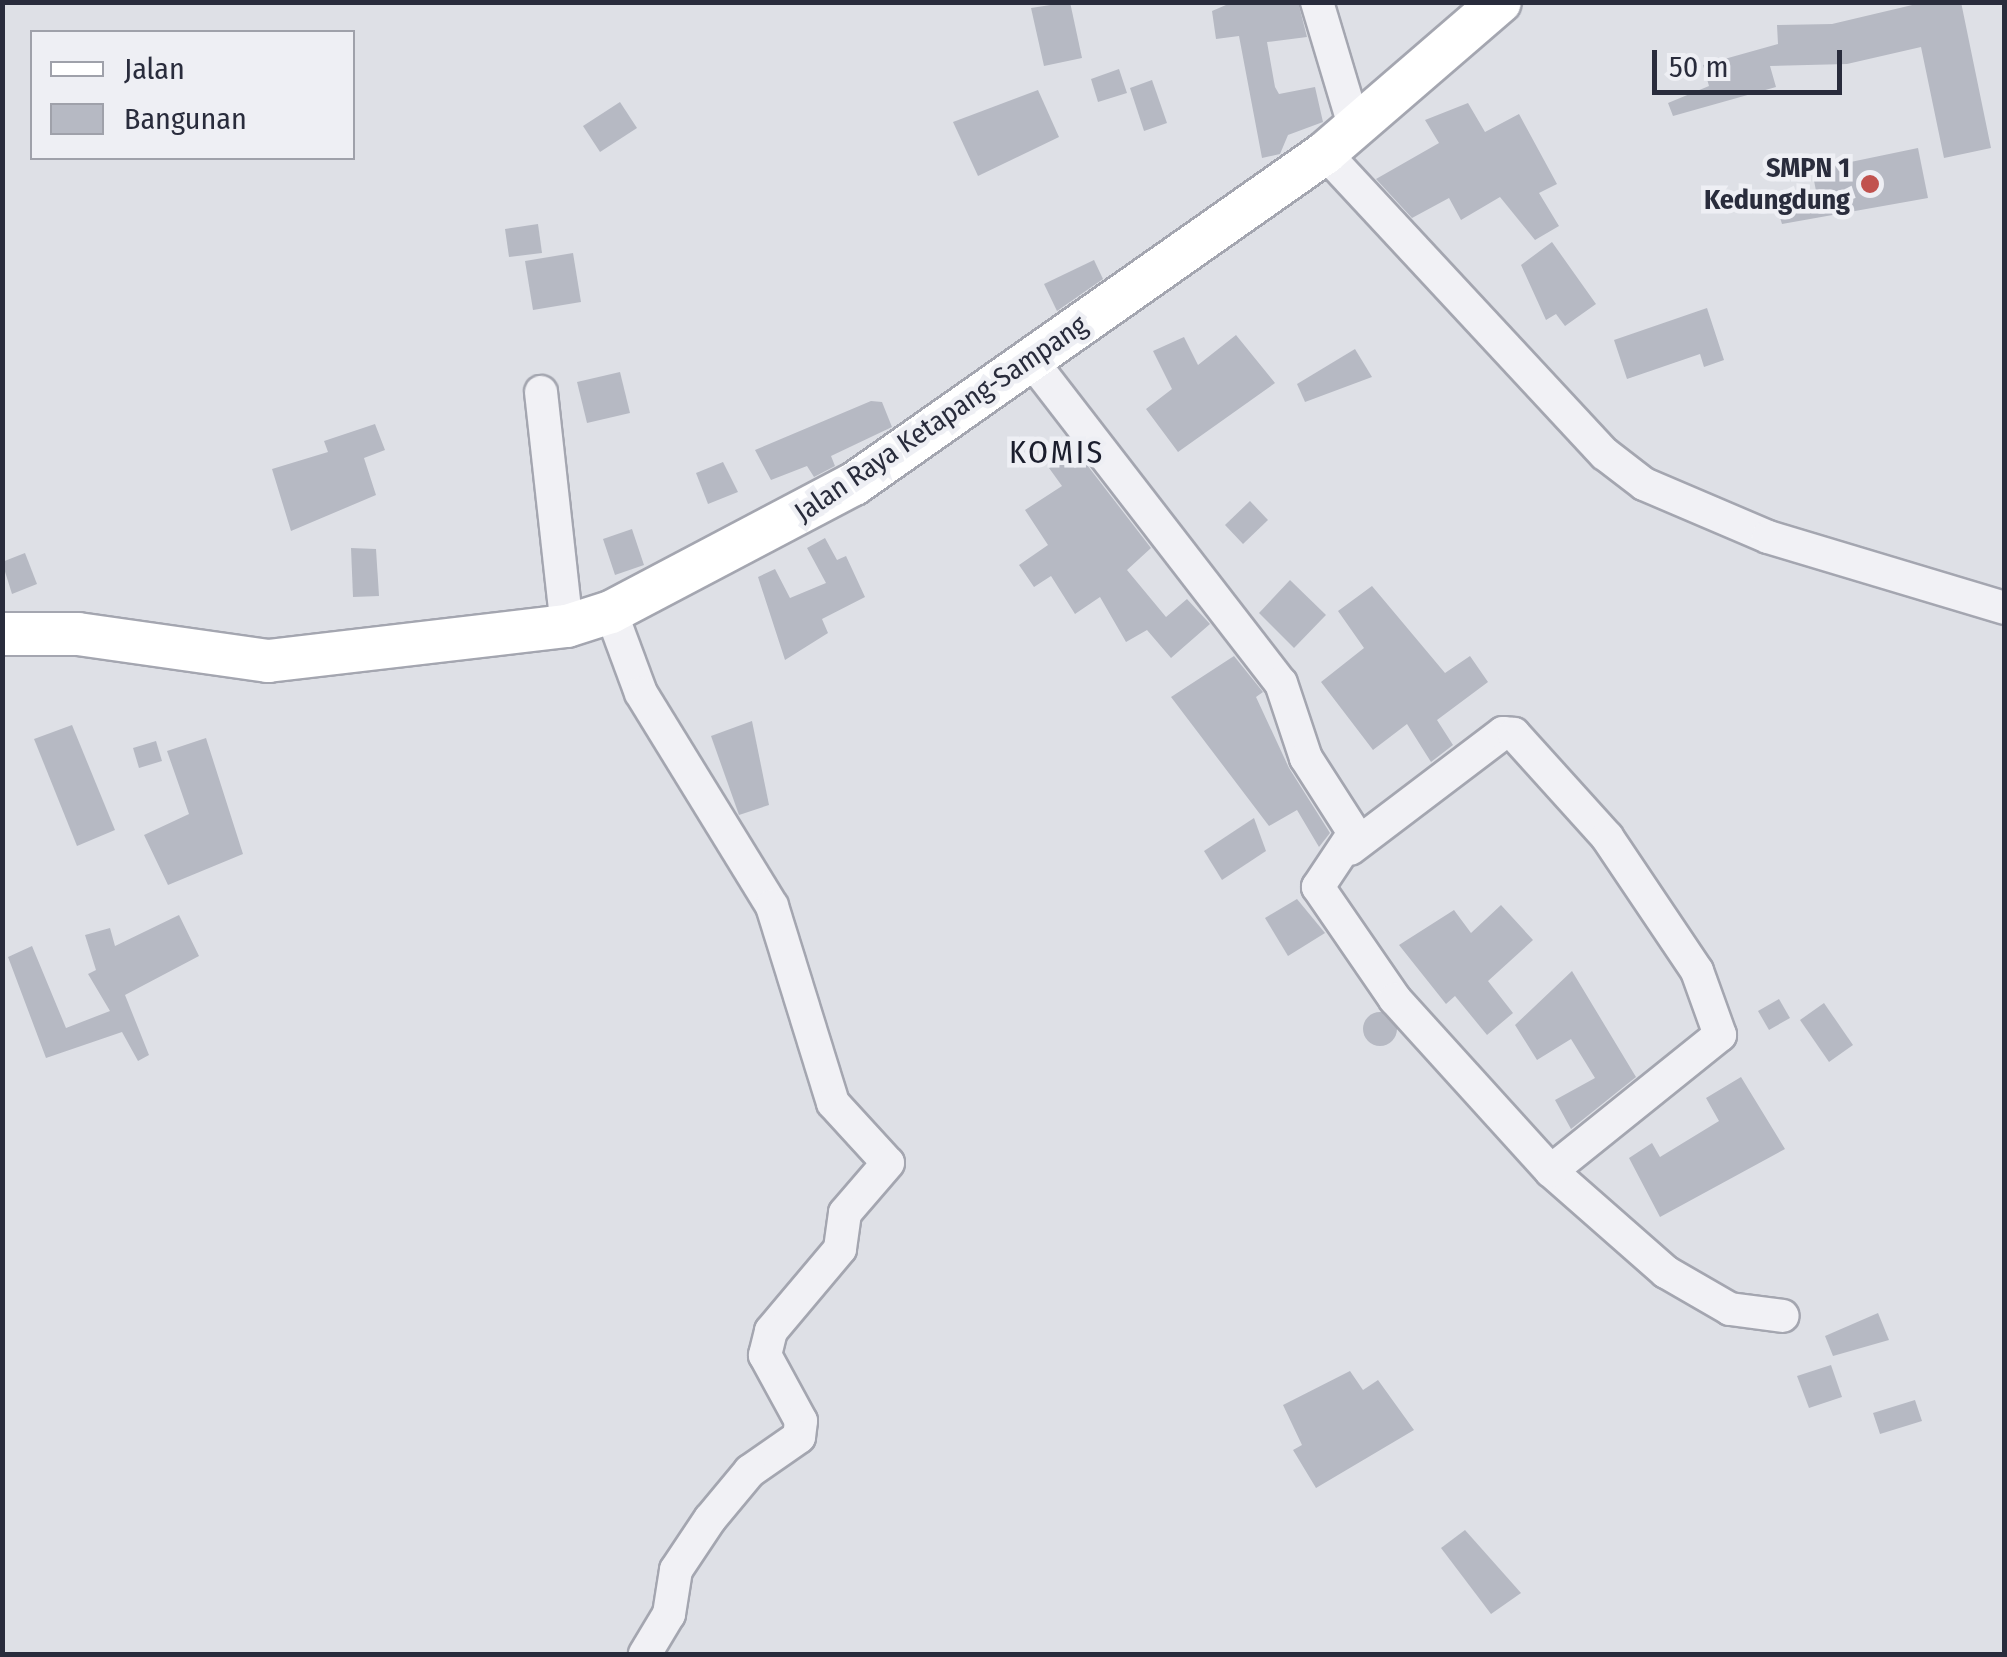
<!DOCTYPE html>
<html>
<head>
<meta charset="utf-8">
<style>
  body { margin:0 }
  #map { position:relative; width:2007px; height:1657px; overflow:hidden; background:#dee0e6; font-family:"Fira Sans Condensed",sans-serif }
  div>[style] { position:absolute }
  .building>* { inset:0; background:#b6b9c3 }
  .round { border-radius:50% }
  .roads { filter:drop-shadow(2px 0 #a4a6b0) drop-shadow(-2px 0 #a4a6b0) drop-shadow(0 2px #a4a6b0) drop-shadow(0 -2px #a4a6b0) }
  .minor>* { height:32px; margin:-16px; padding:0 16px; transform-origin:16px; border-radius:16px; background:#f1f1f5 }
  .major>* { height:42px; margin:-21px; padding:0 21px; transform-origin:21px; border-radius:21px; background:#fff }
  .dots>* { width:28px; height:28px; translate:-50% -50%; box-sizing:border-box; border:5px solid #eeeff4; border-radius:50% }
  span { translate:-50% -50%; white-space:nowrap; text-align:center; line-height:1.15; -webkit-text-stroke:9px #eeeff4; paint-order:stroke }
  .poi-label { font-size:28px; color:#292c3c; font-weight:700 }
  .right { translate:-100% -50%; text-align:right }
  .street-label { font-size:28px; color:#292c3c }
  .quarter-label { font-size:32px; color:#1b1e2d; letter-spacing:2.5px }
  .frame { position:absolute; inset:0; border:5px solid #292c3c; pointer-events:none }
  .legend { position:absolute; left:30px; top:30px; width:325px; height:130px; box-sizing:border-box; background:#eeeff4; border:2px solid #9fa1aa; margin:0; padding:12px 18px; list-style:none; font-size:30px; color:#292c3c }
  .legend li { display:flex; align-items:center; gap:20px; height:50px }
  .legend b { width:50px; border:2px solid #9fa1aa }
  .scale { position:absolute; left:1652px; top:50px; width:190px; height:45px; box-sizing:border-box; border:5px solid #292c3c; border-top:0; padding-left:12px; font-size:30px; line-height:35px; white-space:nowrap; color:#292c3c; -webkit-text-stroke:8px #eeeff4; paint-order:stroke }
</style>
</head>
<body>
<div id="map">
  <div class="building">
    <i style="clip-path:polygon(1070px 2px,1082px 58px,1044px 66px,1031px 8px)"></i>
    <i style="clip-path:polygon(1233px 2px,1298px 2px,1307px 37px,1267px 42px,1275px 87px,1279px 94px,1315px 87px,1323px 122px,1288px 135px,1280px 154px,1262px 158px,1239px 36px,1216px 39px,1212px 11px)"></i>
    <i style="clip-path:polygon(1925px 2px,1961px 2px,1991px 148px,1944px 158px,1921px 47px,1847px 64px,1770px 66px,1776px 87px,1673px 116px,1668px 103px,1709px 86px,1703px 65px,1778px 44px,1777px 25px,1832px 24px)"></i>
    <i style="clip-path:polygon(1119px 69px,1127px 93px,1098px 102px,1091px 79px)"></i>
    <i style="clip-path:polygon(1152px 80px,1167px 123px,1144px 131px,1130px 88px)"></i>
    <i style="clip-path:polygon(1038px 90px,1059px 137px,978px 176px,953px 122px)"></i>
    <i style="clip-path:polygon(620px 102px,637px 128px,600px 152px,583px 126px)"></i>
    <i style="clip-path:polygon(1468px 103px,1485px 132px,1519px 114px,1557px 184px,1539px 193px,1559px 226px,1535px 240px,1500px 197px,1461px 220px,1449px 198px,1412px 218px,1376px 179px,1439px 143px,1425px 120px)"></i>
    <i style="clip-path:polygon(1918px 148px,1928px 198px,1782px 224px,1776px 205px,1816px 191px,1812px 170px)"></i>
    <i style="clip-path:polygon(538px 224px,542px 253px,509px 257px,505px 229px)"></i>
    <i style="clip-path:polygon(1552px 242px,1596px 304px,1565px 326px,1556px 314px,1546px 320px,1521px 265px)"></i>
    <i style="clip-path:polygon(573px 253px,581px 302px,533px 310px,525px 261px)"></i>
    <i style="clip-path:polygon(1094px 260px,1103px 279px,1057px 311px,1044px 284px)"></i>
    <i style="clip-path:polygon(1707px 308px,1724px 360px,1704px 367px,1700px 354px,1627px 379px,1614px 340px)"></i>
    <i style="clip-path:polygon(1236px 335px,1275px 383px,1178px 452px,1146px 409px,1172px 389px,1153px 351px,1184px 337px,1198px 365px)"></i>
    <i style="clip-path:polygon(1355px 349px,1372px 377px,1305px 402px,1297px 384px)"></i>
    <i style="clip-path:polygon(620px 372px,630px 413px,587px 423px,577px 382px)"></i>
    <i style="clip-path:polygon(871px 401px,882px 402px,892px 427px,831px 456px,835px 466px,814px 477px,807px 466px,771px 480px,755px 450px)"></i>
    <i style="clip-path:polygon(375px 424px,385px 450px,364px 458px,376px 495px,291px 531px,272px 469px,328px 452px,324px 441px)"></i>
    <i style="clip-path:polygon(1077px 452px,1151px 548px,1127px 570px,1166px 617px,1187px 599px,1210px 624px,1171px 658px,1147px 630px,1126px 642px,1100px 597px,1075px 614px,1051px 576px,1034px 587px,1019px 565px,1048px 545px,1025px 510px,1062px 486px,1049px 468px)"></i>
    <i style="clip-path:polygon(723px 462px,738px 492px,708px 504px,696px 473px)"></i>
    <i style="clip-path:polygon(1250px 501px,1268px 520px,1243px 544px,1225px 525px)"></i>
    <i style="clip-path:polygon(632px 529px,644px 565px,615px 575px,603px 539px)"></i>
    <i style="clip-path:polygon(825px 538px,837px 560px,846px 556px,865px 597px,822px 619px,828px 633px,785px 660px,758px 577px,775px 569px,790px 598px,826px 583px,807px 548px)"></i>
    <i style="clip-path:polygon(351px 548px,376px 549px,379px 596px,353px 597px)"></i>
    <i style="clip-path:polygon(25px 553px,37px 584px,12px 594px,2px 562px)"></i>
    <i style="clip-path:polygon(1290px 580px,1326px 615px,1294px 648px,1259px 613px)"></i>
    <i style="clip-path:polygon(1372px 586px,1445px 673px,1470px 656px,1488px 682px,1437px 720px,1453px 745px,1431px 762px,1407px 724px,1373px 750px,1321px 682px,1364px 648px,1338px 611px)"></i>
    <i style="clip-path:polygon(1234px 656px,1263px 692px,1256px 697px,1289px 768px,1330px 833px,1319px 847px,1297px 810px,1269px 826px,1171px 697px)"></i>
    <i style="clip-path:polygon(752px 721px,769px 805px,739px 815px,711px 736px)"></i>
    <i style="clip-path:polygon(72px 725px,115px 830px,77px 846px,34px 739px)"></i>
    <i style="clip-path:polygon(206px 738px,243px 854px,168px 885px,144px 835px,189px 814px,167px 751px)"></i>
    <i style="clip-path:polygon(156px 741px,162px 761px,139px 768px,133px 748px)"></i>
    <i style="clip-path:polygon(1254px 818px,1266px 851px,1222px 880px,1204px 851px)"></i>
    <i style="clip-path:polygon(1297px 899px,1325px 933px,1288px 956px,1265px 918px)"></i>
    <i style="clip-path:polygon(1501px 905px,1533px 940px,1488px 981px,1513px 1013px,1487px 1035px,1455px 996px,1446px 1004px,1399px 945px,1454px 910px,1471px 933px)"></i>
    <i style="clip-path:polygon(179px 915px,199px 956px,125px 995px,149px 1055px,138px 1061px,122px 1032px,46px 1058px,8px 957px,32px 946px,66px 1028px,110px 1011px,88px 974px,96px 970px,85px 935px,110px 928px,115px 946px)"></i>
    <i style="clip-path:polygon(1572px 971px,1636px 1077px,1571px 1129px,1555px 1100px,1595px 1078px,1571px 1039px,1537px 1060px,1515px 1025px)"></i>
    <i style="clip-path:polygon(1779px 999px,1790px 1018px,1769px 1030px,1758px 1011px)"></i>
    <i style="clip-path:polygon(1824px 1003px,1853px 1045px,1829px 1062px,1800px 1020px)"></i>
    <i class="round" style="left:1363px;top:1012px;width:34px;height:34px"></i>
    <i style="clip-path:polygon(1741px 1077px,1785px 1149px,1660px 1217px,1629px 1158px,1652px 1143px,1660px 1157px,1719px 1121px,1706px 1098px)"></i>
    <i style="clip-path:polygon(1878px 1313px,1889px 1340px,1833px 1356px,1825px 1336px)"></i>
    <i style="clip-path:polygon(1831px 1365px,1842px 1397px,1809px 1408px,1797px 1376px)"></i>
    <i style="clip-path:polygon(1350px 1371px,1363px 1390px,1378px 1380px,1414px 1430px,1316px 1488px,1293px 1450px,1302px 1445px,1283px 1405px)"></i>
    <i style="clip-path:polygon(1915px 1400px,1922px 1421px,1880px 1434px,1873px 1413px)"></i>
    <i style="clip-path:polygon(1465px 1530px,1521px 1593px,1491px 1614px,1441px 1548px)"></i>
  </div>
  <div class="roads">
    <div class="minor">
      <i style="left:1317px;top:2px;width:133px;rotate:73.3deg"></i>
      <i style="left:1325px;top:153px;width:411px;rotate:47.1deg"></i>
      <i style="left:1605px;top:454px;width:49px;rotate:37.6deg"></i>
      <i style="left:1644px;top:484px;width:135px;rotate:23.1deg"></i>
      <i style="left:1768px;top:537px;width:246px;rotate:16.7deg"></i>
      <i style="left:1031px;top:360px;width:408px;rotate:52.3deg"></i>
      <i style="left:1281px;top:683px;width:79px;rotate:71.6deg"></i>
      <i style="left:1306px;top:758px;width:89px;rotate:57.4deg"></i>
      <i style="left:1354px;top:833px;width:65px;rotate:123.7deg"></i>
      <i style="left:1318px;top:887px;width:136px;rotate:55.5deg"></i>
      <i style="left:1395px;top:999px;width:232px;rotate:47.8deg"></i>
      <i style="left:1551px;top:1171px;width:153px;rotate:41.3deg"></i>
      <i style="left:1666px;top:1272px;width:74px;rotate:30deg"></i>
      <i style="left:1730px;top:1309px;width:53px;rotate:7.5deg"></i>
      <i style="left:541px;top:392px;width:235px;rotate:83.7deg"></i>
      <i style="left:611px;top:612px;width:86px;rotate:69.7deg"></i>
      <i style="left:641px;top:693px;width:250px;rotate:58.4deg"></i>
      <i style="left:772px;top:906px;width:206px;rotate:72.8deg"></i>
      <i style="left:833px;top:1103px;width:81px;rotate:47.5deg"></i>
      <i style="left:888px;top:1163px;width:66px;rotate:130.7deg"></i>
      <i style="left:845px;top:1213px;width:36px;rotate:98deg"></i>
      <i style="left:840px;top:1249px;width:107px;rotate:130.1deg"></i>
      <i style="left:771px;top:1331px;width:25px;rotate:104deg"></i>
      <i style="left:765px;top:1355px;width:75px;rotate:61.4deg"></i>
      <i style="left:801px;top:1421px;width:16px;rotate:97deg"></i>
      <i style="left:799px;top:1437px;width:60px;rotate:145.2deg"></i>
      <i style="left:750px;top:1471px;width:62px;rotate:129.8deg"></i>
      <i style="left:710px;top:1519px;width:61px;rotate:123.7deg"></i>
      <i style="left:676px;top:1570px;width:45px;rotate:99deg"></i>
      <i style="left:669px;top:1614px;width:47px;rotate:121deg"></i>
      <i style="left:1350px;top:849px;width:192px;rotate:-37.2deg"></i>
      <i style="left:1503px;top:733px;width:11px;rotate:5deg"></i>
      <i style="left:1514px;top:734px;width:139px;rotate:47.9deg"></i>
      <i style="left:1607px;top:837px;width:161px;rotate:56.1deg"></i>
      <i style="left:1697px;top:971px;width:68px;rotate:70.2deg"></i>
      <i style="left:1720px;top:1035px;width:217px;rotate:141.2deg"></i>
    </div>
    <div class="major">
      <i style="left:2px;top:634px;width:76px"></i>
      <i style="left:78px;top:634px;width:192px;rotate:8.1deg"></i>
      <i style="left:268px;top:661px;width:301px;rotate:-6.7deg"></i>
      <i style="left:567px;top:626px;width:46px;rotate:-17.7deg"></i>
      <i style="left:611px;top:612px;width:275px;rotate:-27.8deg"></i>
      <i style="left:854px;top:484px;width:576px;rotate:-35.1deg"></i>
      <i style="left:1325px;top:153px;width:231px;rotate:-40.8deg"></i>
    </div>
  </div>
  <div class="dots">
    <i style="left:1870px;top:184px;background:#c1524e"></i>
  </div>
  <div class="poi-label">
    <span class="right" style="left:1850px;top:184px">SMPN 1<br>Kedungdung</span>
  </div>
  <div class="street-label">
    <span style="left:941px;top:419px;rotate:-34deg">Jalan Raya Ketapang-Sampang</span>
  </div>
  <div class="quarter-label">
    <span style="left:1057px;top:452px">KOMIS</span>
  </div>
  <div class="frame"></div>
  <ul class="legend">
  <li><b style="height:12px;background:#fff"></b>Jalan</li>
  <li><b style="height:28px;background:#b6b9c3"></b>Bangunan</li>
  </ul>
  <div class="scale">50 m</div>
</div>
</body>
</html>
